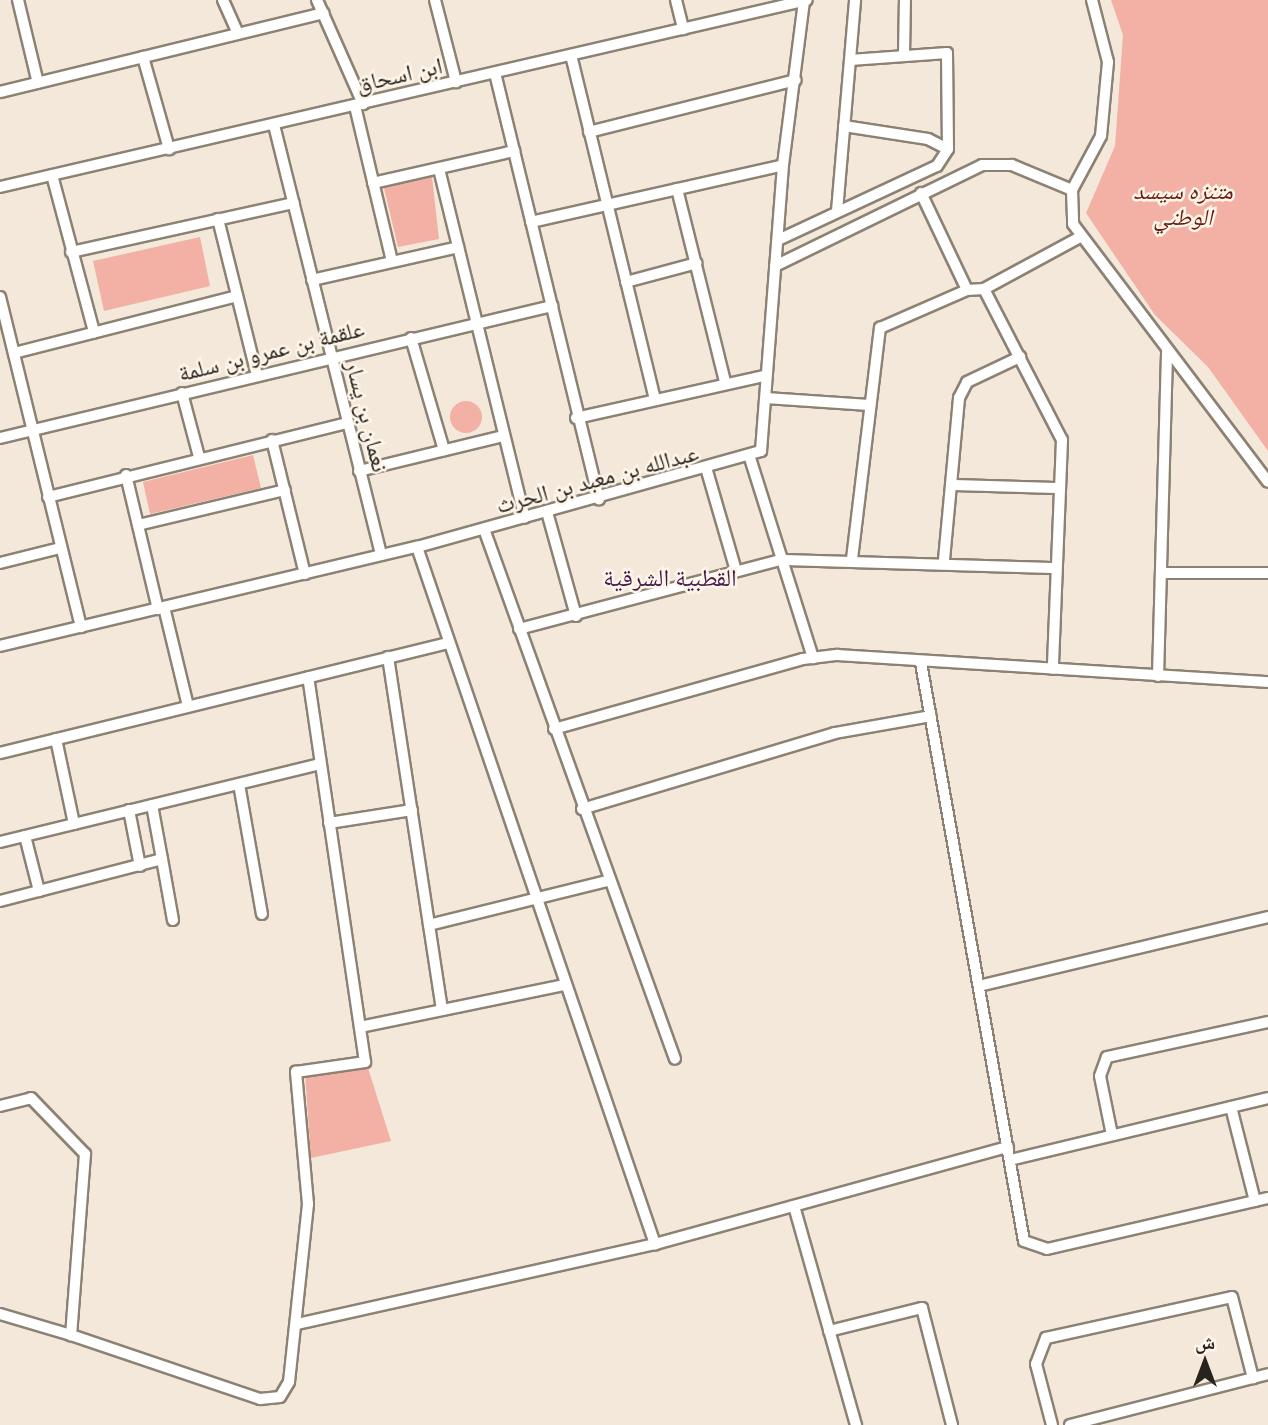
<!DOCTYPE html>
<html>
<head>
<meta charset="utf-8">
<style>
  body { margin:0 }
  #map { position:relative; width:1268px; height:1425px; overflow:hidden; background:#f3e8d9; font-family:"Playfair Display","Noto Naskh Arabic",serif }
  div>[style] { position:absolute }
  .green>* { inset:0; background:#f3b1a5 }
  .round { border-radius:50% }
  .roads { filter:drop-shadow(2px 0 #8c8274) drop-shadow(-2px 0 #8c8274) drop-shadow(0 2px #8c8274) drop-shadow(0 -2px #8c8274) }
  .street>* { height:10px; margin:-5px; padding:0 5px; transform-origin:5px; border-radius:5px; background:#fff }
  span { translate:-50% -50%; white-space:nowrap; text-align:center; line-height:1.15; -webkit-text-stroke:5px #fef5e9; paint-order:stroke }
  .street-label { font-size:23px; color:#27231e }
  .park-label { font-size:23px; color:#6a1c11; font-style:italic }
  .neighbourhood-label { font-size:24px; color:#45194c }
  .north { position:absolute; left:1170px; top:1327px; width:70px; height:70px; -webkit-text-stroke:5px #fef5e9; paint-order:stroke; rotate:0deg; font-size:19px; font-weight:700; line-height:28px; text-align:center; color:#27231e }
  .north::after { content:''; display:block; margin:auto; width:24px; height:32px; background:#27231e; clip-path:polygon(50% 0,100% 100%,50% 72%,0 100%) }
</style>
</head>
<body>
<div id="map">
  <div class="green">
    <i style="clip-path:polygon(1111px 0,1268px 0,1268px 451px,1208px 367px,1155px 315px,1086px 213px,1115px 146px,1123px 35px)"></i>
    <i style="clip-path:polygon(432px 177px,439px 239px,398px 247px,384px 188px)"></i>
    <i style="clip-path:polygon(200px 237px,210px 286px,104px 311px,93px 261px)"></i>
    <i class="round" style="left:450px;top:401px;width:32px;height:32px"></i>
    <i style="clip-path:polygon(253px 455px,261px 488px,150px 514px,143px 482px)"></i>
    <i style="clip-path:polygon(368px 1068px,391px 1141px,311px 1158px,305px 1074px)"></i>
  </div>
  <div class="roads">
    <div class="street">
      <i style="left:18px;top:0;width:85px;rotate:76.5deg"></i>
      <i style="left:223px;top:0;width:37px;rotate:66deg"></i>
      <i style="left:317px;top:0;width:114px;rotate:66.1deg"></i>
      <i style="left:435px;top:0;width:85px;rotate:75.6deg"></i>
      <i style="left:676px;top:0;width:30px;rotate:76deg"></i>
      <i style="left:1092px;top:0;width:64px;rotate:75.5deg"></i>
      <i style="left:1108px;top:62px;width:74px;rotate:95.4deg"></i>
      <i style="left:1101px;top:136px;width:61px;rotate:118.2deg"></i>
      <i style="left:1072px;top:190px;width:34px;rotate:88deg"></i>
      <i style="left:1073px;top:224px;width:323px;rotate:52.9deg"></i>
      <i style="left:571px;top:55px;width:354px;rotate:76.3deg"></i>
      <i style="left:904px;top:55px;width:55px;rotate:-89deg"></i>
      <i style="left:143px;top:57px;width:96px;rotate:74.2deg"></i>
      <i style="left:495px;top:73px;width:439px;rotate:76.3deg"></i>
      <i style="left:0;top:92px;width:333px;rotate:-13.7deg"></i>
      <i style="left:355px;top:106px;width:159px;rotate:76.6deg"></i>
      <i style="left:274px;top:125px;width:443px;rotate:76deg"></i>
      <i style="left:844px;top:126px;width:85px;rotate:8.8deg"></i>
      <i style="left:928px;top:139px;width:22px;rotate:27deg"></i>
      <i style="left:589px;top:132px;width:213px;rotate:-14.1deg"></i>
      <i style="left:439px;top:169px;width:359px;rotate:76.2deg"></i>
      <i style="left:52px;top:175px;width:163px;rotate:75deg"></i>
      <i style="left:373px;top:183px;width:145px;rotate:-12.8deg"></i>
      <i style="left:0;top:187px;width:828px;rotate:-13.05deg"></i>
      <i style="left:677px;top:189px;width:199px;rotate:76deg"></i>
      <i style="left:921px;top:193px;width:107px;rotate:64.6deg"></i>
      <i style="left:837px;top:211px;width:212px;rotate:-85.1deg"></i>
      <i style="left:218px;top:219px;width:161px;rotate:76deg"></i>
      <i style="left:531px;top:222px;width:258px;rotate:-12.7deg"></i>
      <i style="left:778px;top:240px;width:175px;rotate:-25deg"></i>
      <i style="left:937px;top:166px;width:20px;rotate:-57deg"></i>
      <i style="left:948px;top:149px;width:96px;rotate:-90.6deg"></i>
      <i style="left:947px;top:53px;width:97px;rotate:175.9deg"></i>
      <i style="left:71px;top:252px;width:228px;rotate:-12.4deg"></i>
      <i style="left:775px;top:266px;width:230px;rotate:-26deg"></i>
      <i style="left:982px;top:165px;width:30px"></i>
      <i style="left:1012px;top:165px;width:65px;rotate:22.6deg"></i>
      <i style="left:312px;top:280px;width:150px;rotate:-12.7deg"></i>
      <i style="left:626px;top:282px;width:73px;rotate:-15deg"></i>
      <i style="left:984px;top:289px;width:170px;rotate:62.7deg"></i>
      <i style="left:1062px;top:440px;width:229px;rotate:92.3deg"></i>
      <i style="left:0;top:297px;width:340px;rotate:76.2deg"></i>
      <i style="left:411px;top:338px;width:117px;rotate:73.6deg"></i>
      <i style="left:14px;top:353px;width:230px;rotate:-14.3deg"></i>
      <i style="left:182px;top:393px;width:66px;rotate:75.1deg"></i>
      <i style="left:766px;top:398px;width:103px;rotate:3.9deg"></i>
      <i style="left:576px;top:418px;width:193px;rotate:-12.6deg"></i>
      <i style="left:0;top:438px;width:568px;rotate:-13.45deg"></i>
      <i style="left:272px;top:440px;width:138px;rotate:76.2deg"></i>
      <i style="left:750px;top:458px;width:210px;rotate:72.5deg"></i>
      <i style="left:359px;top:471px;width:149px;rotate:-13.6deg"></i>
      <i style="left:707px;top:471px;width:104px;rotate:73.8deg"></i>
      <i style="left:126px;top:475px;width:138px;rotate:76.6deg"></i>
      <i style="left:951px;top:485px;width:108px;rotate:1.6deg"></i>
      <i style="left:48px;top:497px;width:307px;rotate:-13.9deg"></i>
      <i style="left:547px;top:512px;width:108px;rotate:74.4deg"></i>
      <i style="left:138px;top:525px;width:151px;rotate:-13.4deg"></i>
      <i style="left:484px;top:529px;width:563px;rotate:70.18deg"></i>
      <i style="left:417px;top:547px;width:737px;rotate:71.15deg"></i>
      <i style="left:852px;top:559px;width:233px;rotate:-83.1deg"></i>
      <i style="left:880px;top:328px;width:95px;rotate:-23.6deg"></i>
      <i style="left:967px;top:290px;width:17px;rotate:-3deg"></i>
      <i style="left:984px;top:289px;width:109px;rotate:-28.4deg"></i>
      <i style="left:944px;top:560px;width:163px;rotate:-84.7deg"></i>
      <i style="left:959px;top:398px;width:18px;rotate:-63deg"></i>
      <i style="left:967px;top:382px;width:59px;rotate:-25.3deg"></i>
      <i style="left:0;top:563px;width:62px;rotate:-14deg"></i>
      <i style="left:1161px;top:573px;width:107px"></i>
      <i style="left:164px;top:607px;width:102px;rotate:76.4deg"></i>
      <i style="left:519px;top:629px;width:271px;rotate:-14.8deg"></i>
      <i style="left:781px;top:560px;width:274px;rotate:1.7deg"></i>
      <i style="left:0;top:646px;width:429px;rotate:-13.4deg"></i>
      <i style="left:417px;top:547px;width:357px;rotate:-15.6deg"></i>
      <i style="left:761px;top:451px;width:287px;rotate:-85.6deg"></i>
      <i style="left:783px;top:165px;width:165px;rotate:-82.7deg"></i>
      <i style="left:388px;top:657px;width:357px;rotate:81.3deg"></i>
      <i style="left:921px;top:663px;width:587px;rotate:79.9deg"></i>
      <i style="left:1024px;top:1241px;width:24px;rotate:19deg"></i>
      <i style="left:1047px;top:1249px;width:227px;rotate:-13deg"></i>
      <i style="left:1158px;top:676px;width:324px;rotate:-88.4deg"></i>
      <i style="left:554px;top:729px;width:259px;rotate:-15.7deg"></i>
      <i style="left:803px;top:659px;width:35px;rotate:-7deg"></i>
      <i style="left:838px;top:655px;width:431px;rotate:3.6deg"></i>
      <i style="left:56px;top:739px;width:87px;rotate:78deg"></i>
      <i style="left:0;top:753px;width:460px;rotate:-13.8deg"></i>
      <i style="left:239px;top:784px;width:132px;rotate:80deg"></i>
      <i style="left:152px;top:805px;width:55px;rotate:79.5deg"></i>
      <i style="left:582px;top:809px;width:264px;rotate:-16.7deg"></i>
      <i style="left:835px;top:733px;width:97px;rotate:-10deg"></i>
      <i style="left:129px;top:810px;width:57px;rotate:78.9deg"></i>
      <i style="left:329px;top:823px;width:84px;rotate:-8.9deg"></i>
      <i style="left:25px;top:836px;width:57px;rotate:75.7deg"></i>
      <i style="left:0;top:842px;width:329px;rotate:-13.7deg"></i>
      <i style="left:0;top:901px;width:167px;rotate:-14.5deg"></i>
      <i style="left:162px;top:859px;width:62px;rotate:79.8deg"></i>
      <i style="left:429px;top:925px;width:183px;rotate:-13.9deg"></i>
      <i style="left:983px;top:985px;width:293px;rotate:-13.4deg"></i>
      <i style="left:360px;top:1027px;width:209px;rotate:-11.6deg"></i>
      <i style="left:0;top:1106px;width:32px;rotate:-14deg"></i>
      <i style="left:31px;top:1098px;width:78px;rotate:46deg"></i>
      <i style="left:85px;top:1154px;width:182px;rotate:94.4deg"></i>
      <i style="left:71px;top:1335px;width:74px;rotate:-163.5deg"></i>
      <i style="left:1231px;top:1107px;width:97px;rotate:75.7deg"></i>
      <i style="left:1112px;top:1135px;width:60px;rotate:-101.5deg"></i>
      <i style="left:1100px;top:1076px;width:20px;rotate:-70deg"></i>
      <i style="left:1107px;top:1057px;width:165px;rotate:-12.3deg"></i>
      <i style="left:1010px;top:1160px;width:265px;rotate:-13.5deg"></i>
      <i style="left:794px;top:1206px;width:228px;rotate:74.2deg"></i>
      <i style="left:297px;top:1324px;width:367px;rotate:-12.6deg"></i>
      <i style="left:655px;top:1244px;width:366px;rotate:-15.4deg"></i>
      <i style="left:829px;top:1331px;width:96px;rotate:-13.9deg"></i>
      <i style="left:922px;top:1308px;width:121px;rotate:75.6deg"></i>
      <i style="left:71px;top:1335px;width:200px;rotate:18.7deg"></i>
      <i style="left:260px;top:1399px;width:20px;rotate:-6deg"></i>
      <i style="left:280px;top:1397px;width:17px;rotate:-59deg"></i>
      <i style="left:289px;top:1382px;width:179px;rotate:-83.9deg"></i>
      <i style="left:308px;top:1204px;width:133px;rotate:-95.2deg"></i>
      <i style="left:296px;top:1072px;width:70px;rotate:-8.2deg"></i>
      <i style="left:365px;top:1062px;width:389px;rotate:-98.4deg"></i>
      <i style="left:1052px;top:1425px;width:63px;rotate:-104.7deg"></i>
      <i style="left:1036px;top:1364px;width:28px;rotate:-69deg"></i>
      <i style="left:1046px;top:1338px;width:190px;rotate:-12.4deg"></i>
      <i style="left:1232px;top:1297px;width:84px;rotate:75.5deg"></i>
      <i style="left:1070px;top:1425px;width:204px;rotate:-14.4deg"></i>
    </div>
  </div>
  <div class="street-label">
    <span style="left:399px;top:74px;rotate:-13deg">ابن اسحاق</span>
    <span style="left:271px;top:350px;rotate:-14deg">علقمة بن عمرو بن سلمة</span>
    <span style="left:368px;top:416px;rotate:76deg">نعمان بن يسار</span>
    <span style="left:597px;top:478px;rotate:-15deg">عبدالله بن معبد بن الحرث</span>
  </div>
  <div class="park-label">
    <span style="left:1183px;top:203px">متنزه سيسد<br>الوطني</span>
  </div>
  <div class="neighbourhood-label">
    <span style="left:670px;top:577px">القطبية الشرقية</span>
  </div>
  <div class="north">ش</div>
</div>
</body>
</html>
